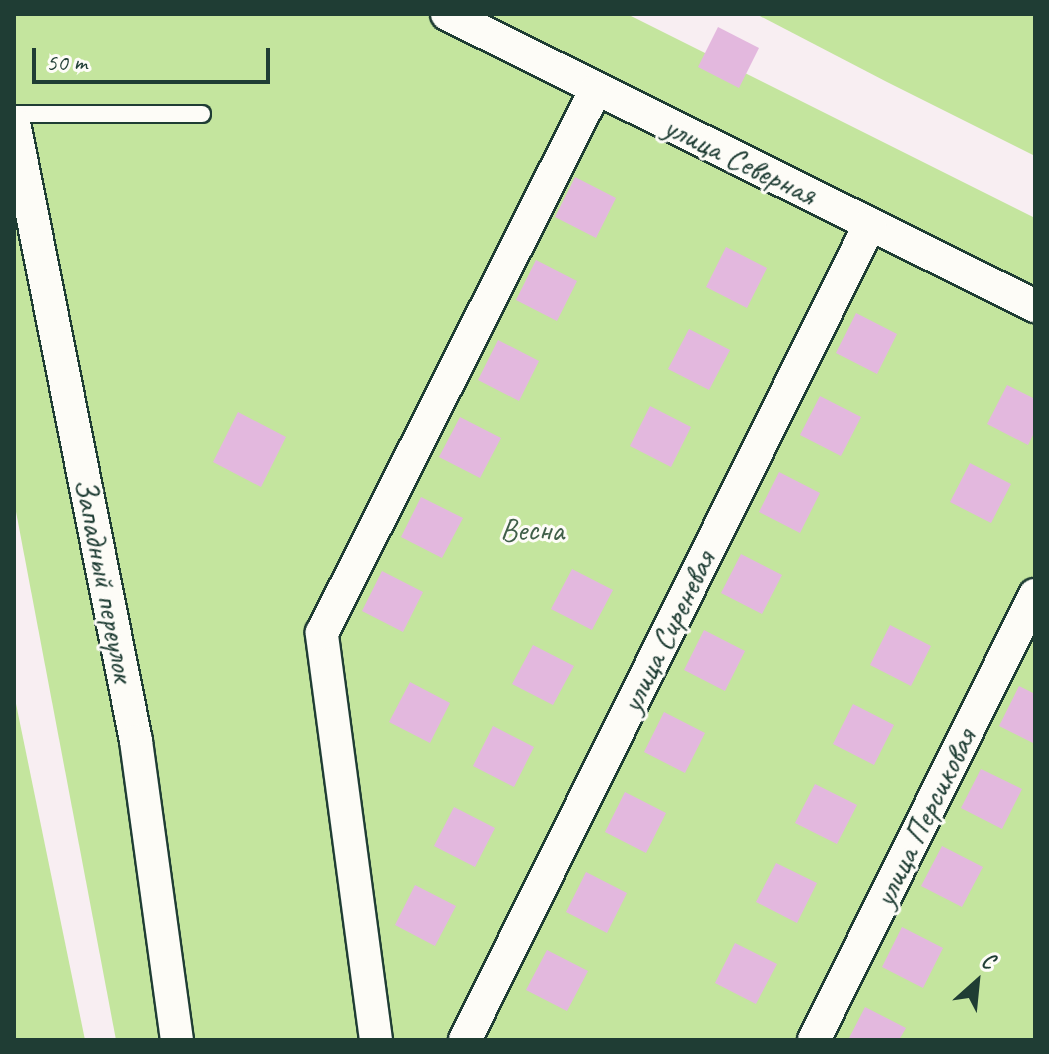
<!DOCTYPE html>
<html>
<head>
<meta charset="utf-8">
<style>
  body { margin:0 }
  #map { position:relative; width:1049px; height:1054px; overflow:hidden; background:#f8eef2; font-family:Caveat,sans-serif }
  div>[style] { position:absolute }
  .green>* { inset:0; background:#c4e59e }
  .building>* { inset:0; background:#e3b8de }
  .roads { filter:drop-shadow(2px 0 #1f3d34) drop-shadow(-2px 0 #1f3d34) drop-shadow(0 2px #1f3d34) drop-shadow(0 -2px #1f3d34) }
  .lane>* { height:16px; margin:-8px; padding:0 8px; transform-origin:8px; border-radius:8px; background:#fdfcf7 }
  .street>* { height:32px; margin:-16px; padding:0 16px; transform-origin:16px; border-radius:16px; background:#fdfcf7 }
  span { translate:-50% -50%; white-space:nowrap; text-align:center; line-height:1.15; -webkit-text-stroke:6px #fdfcf7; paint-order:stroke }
  .street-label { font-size:32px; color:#1f3d34 }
  .park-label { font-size:32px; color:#405f49 }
  .frame { position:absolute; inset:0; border:16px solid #1f3d34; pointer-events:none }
  .north { position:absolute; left:937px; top:942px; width:80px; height:80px; -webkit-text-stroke:6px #fdfcf7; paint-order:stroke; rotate:27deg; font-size:22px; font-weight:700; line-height:32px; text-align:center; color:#1f3d34 }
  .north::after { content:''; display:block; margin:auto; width:28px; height:36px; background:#1f3d34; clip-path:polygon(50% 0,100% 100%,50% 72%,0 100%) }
  .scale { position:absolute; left:32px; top:48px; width:238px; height:36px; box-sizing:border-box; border:4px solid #1f3d34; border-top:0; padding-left:10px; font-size:24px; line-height:28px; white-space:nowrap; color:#1f3d34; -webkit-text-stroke:6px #fdfcf7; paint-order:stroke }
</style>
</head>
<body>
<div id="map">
  <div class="green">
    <i style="clip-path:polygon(14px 14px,627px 14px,1035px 218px,1035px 1040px,116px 1040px,14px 501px)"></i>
    <i style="clip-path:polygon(756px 14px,1035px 14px,1035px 156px,887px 82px)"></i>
    <i style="clip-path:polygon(14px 694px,85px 1040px,14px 1040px)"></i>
  </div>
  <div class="building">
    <i style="clip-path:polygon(718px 27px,759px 48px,739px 88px,698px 67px)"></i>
    <i style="clip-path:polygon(575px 177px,616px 198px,596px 238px,555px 217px)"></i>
    <i style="clip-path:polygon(726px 247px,767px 268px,747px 308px,706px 287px)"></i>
    <i style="clip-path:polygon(536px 260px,577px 281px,557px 321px,516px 300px)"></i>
    <i style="clip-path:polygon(856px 313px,897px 334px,877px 374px,836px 353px)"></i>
    <i style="clip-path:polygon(689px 329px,730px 350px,709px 390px,668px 369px)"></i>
    <i style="clip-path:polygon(498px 340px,539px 361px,519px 401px,478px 380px)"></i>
    <i style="clip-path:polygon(1007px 385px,1035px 399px,1035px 431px,1028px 445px,987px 424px)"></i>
    <i style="clip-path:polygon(820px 396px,861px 417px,841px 456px,800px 435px)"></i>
    <i style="clip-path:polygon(650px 406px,691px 427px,671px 467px,630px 446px)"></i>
    <i style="clip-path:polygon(238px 412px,286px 437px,261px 487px,213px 462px)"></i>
    <i style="clip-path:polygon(460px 417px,501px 438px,480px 478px,439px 457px)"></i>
    <i style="clip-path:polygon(970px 463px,1011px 484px,991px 523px,950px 502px)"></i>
    <i style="clip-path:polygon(779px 472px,820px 493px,800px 533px,759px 512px)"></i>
    <i style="clip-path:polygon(421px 497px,463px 518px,442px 558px,401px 537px)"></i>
    <i style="clip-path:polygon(741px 554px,782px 575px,762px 614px,721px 593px)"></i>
    <i style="clip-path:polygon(572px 569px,613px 590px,592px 630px,551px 609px)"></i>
    <i style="clip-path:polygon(382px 571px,423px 592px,403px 632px,362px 611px)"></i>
    <i style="clip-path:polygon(890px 625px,931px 646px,911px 686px,870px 665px)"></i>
    <i style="clip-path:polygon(704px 630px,745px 651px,725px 691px,684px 670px)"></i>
    <i style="clip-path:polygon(533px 645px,574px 666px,553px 705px,512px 684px)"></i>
    <i style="clip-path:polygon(410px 682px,450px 703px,430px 743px,389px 722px)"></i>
    <i style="clip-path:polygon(1019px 686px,1035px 694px,1035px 744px,999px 726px)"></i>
    <i style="clip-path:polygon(853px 704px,894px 725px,874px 765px,833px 744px)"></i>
    <i style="clip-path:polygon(664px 712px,705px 733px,685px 773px,644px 752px)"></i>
    <i style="clip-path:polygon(493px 726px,534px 747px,514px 787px,473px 766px)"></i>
    <i style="clip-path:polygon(981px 769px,1022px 789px,1002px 829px,961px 808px)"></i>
    <i style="clip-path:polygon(815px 784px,857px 805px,837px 844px,795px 823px)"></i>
    <i style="clip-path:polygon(625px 792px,666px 813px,646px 853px,605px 832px)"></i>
    <i style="clip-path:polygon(454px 807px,495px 828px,475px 867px,434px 846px)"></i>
    <i style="clip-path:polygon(942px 846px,983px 867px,962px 907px,921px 886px)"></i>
    <i style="clip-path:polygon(776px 863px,817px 883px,797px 923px,756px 902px)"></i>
    <i style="clip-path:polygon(586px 872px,627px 893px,607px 933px,566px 912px)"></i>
    <i style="clip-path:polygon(415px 885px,456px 906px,435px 946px,395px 925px)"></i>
    <i style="clip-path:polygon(902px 927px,943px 948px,923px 988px,882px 967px)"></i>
    <i style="clip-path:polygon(735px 943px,777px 964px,756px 1004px,715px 983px)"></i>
    <i style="clip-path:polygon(547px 950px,588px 971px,567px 1011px,526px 990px)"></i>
    <i style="clip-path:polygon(865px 1007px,906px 1028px,899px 1040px,848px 1040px)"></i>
  </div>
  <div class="roads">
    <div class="lane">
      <i style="left:14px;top:114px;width:188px"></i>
    </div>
    <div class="street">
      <i style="left:447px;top:14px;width:657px;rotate:26.41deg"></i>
      <i style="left:14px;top:123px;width:630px;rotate:78.83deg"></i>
      <i style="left:136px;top:741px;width:302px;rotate:82.2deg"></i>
      <i style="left:376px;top:1040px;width:411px;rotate:-97.6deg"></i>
      <i style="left:322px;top:633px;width:607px;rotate:-63.27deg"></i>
      <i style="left:465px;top:1040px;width:911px;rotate:-63.6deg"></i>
      <i style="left:814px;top:1040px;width:497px;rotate:-63.6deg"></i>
    </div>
  </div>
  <div class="street-label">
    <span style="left:740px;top:161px;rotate:26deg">улица Северная</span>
    <span style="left:104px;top:580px;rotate:79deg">Западный переулок</span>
    <span style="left:668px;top:632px;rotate:-64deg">улица Сиреневая</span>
    <span style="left:925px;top:818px;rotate:-64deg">улица Персиковая</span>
  </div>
  <div class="park-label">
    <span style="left:532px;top:530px">Весна</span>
  </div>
  <div class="frame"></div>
  <div class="north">С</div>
  <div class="scale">50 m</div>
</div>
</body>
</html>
